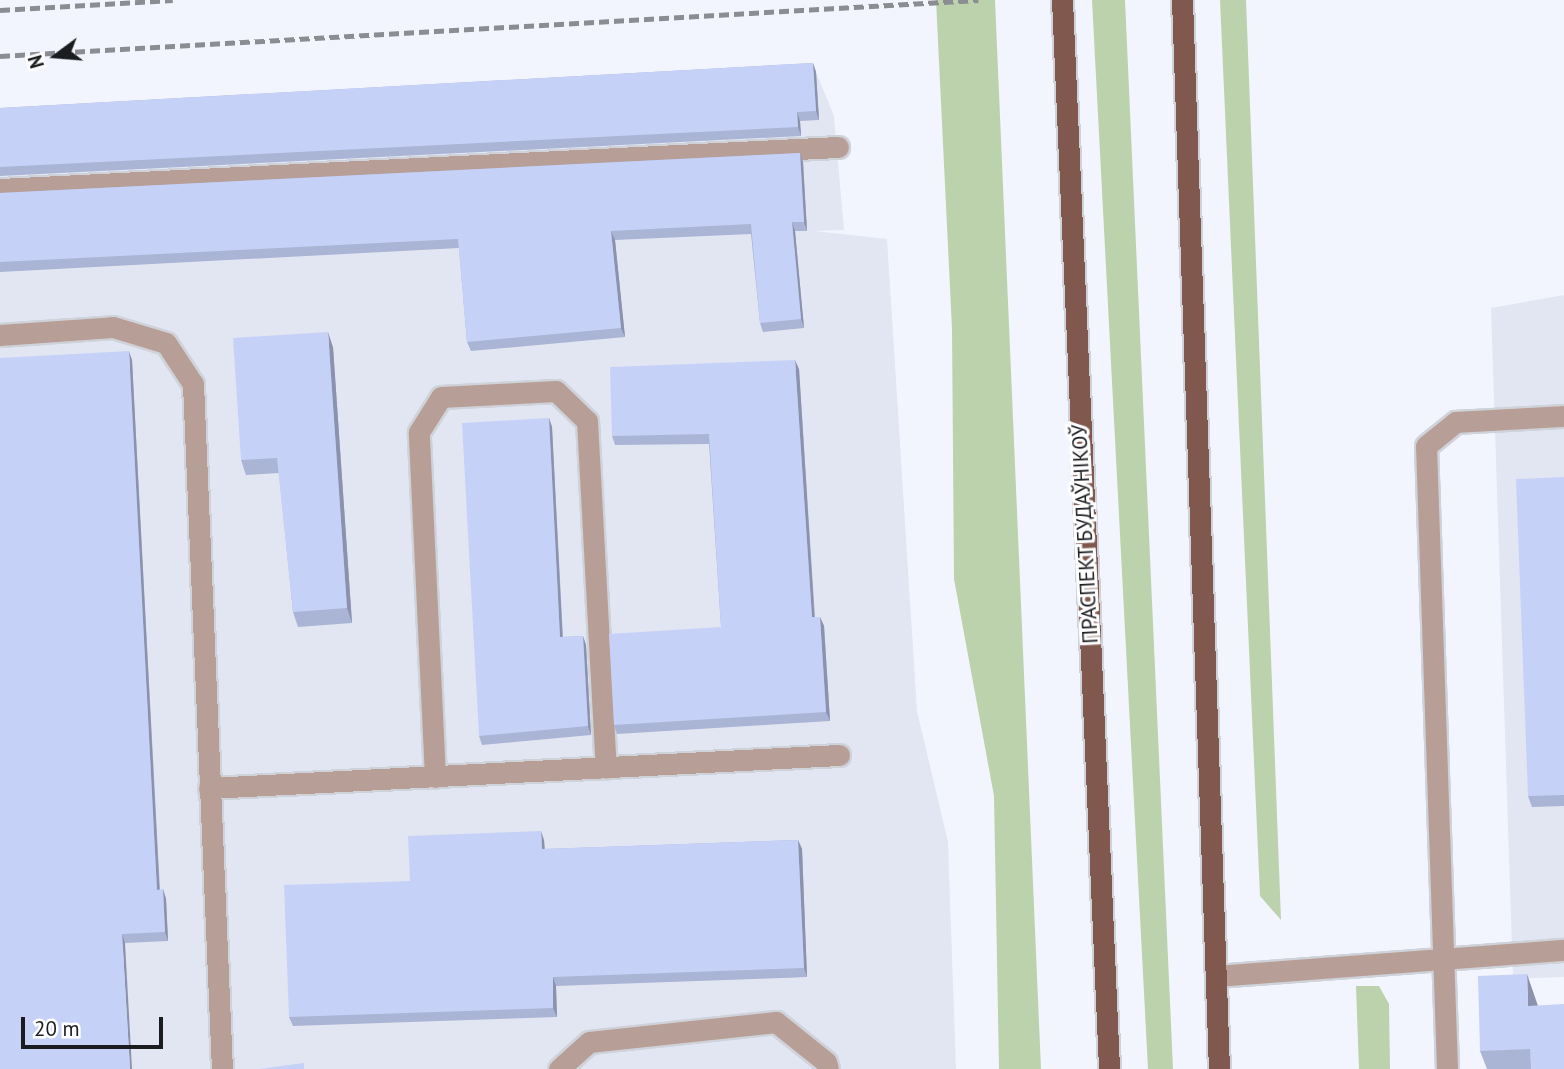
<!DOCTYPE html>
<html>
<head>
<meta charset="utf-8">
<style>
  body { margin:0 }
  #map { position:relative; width:1564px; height:1069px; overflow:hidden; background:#f3f5fe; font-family:"PT Sans",sans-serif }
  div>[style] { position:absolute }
  .built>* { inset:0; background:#e2e6f3 }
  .green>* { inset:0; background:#bbd2ad }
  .roads { filter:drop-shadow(2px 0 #d0d2da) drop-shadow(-2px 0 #d0d2da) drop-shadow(0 2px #d0d2da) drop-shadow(0 -2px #d0d2da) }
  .lane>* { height:21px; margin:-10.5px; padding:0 10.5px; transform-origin:10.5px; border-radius:10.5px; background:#b79f98 }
  .primary>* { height:21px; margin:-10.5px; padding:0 10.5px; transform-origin:10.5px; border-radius:10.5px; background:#80584d }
  .rail>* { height:5px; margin-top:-2.5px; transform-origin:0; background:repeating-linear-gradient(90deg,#8b8d93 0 10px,transparent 0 15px) }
  .wall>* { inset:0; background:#aab4d4 }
  .shaded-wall>* { inset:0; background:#8b92ad }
  .building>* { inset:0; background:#c6d1f7 }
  span { translate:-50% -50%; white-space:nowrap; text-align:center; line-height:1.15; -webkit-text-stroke:6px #fff; paint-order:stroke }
  .street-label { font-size:21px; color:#1b1c1f }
  .north { position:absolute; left:21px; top:21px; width:70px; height:70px; -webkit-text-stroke:5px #fff; paint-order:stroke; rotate:254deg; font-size:19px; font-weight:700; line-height:28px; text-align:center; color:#1b1c1f }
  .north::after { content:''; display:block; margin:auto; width:24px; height:32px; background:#1b1c1f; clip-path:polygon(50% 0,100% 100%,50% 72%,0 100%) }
  .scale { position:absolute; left:21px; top:1017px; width:142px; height:32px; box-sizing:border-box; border:4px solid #1b1c1f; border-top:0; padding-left:9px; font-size:21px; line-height:24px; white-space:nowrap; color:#1b1c1f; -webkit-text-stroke:5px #fff; paint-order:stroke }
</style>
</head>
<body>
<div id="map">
  <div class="built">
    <i style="clip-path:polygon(816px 72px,834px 116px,844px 230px,815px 231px,887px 239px,917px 711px,948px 842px,956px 1069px,0 1069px,0 117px)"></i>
    <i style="clip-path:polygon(1564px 295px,1564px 977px,1513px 979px,1491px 308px)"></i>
  </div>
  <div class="green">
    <i style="clip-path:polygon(936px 0,995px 0,1041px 1069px,999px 1069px,994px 796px,954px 579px,952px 329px)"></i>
    <i style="clip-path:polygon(1092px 0,1125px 0,1173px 1069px,1148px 1069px)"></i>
    <i style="clip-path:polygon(1220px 0,1246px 0,1281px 920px,1260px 896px)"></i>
    <i style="clip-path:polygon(1356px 986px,1379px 986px,1389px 1004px,1390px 1069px,1359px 1069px)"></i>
  </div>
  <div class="roads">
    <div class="lane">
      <i style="left:0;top:189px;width:839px;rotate:-2.87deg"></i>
      <i style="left:0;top:335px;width:113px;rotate:-4deg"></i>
      <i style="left:113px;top:327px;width:55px;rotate:16.8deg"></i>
      <i style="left:166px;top:343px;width:49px;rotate:56.6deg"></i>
      <i style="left:193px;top:384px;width:686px;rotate:87.58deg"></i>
      <i style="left:435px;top:777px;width:345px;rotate:-92.7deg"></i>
      <i style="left:419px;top:432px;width:41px;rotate:-57.8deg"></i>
      <i style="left:441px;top:397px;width:115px;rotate:-3deg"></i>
      <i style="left:556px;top:391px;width:43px;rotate:44.1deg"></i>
      <i style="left:587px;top:421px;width:347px;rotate:86.9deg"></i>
      <i style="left:209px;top:788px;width:631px;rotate:-3deg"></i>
      <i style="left:1216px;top:976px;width:349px;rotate:-4.3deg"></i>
      <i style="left:559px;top:1069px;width:40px;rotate:-42deg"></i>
      <i style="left:589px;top:1042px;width:188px;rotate:-6.1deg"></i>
      <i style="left:776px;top:1022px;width:64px;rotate:38.7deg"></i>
      <i style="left:826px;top:1062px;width:7px;rotate:74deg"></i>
      <i style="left:1447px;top:1069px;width:623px;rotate:-91.93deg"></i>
      <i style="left:1426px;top:446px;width:38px;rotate:-39deg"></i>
      <i style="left:1456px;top:422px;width:108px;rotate:-3.2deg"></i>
    </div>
    <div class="primary">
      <i style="left:1062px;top:0;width:1070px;rotate:87.48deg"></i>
      <i style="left:1182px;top:0;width:1070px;rotate:88.02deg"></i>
    </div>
  </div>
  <div class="rail">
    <i style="left:0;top:10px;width:173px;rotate:-3.3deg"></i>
    <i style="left:0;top:56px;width:980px;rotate:-3.28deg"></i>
  </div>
  <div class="wall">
    <i style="clip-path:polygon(813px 63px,816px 72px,819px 120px,800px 121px,801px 136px,0 176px,0 108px)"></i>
    <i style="clip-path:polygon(800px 153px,803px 162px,807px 231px,795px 231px,804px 328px,763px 332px,760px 323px,751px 234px,615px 240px,625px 337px,471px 351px,467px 342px,459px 248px,0 272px,0 193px)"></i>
    <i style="clip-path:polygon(333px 347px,352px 623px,298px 627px,293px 612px,279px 473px,246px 475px,241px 460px)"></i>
    <i style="clip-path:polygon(132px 360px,160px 890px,163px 889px,166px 899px,168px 941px,125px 943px,0 1069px)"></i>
    <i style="clip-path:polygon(799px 369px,815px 617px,820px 617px,824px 626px,830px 721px,617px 734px,614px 725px,721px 627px,709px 444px,615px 445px,612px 436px)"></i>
    <i style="clip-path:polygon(549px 418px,552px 427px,563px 637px,583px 636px,586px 645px,591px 735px,482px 745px,479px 736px)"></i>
    <i style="clip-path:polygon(1564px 477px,1564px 806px,1532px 807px,1528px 796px)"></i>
    <i style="clip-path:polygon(544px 840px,545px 849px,798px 840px,802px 849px,807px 977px,556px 986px,557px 1017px,293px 1026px,289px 1017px,410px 881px)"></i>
    <i style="clip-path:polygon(1537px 1003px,1564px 1069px,1487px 1069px,1480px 1051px)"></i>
  </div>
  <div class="shaded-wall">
    <i style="clip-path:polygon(813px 63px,816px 72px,819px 120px,816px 111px)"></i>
    <i style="clip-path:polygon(797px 112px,800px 121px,801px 136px,798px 127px)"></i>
    <i style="clip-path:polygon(800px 153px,803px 162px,807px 231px,804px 222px)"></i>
    <i style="clip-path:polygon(792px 222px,795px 231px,804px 328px,801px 319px)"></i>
    <i style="clip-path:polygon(611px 231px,615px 240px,625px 337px,621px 328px)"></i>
    <i style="clip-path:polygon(328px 332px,333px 347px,352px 623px,347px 608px)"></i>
    <i style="clip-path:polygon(129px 351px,132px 360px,160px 899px,157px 890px)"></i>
    <i style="clip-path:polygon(795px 360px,799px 369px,815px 626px,812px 617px)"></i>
    <i style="clip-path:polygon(549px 418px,552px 427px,563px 646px,560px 637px)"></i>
    <i style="clip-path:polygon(820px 617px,824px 626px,830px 721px,826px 712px)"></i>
    <i style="clip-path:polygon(583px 636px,586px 645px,591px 735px,588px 726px)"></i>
    <i style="clip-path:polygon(541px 831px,544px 840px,545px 858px,542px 849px)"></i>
    <i style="clip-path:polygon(798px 840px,802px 849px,807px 977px,804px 968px)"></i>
    <i style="clip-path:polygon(163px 889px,166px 899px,168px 941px,165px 932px)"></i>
    <i style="clip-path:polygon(122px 934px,125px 943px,132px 1069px,130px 1069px)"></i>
    <i style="clip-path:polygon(1527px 974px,1537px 1003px,1539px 1035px,1528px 1006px)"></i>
    <i style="clip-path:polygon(553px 977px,556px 986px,557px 1017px,553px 1008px)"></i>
  </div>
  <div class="building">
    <i style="clip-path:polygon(813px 63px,816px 111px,797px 112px,798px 127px,0 167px,0 108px)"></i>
    <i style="clip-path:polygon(800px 153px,804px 222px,792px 222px,801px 319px,760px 323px,751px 224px,611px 231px,621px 328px,467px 342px,458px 239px,0 262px,0 193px)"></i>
    <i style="clip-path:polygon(328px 332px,347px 608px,293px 612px,277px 458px,241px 460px,233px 338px)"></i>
    <i style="clip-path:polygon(129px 351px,157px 890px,163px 889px,165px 932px,122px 934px,130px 1069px,0 1069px,0 358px)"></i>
    <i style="clip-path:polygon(795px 360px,812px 617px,820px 617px,826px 712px,614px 725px,609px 634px,721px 627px,709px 434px,612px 436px,610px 367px)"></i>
    <i style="clip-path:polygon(549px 418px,560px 637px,583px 636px,588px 726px,479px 736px,462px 423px)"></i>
    <i style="clip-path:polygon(1564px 477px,1564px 795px,1528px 796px,1516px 479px)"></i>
    <i style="clip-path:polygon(541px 831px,542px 849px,798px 840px,804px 968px,553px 977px,553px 1008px,289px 1017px,284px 885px,410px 881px,408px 836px)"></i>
    <i style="clip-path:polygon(1527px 974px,1528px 1006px,1564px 1004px,1564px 1069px,1531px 1069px,1530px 1049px,1480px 1051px,1478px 976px)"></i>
    <i style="clip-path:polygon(304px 1063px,304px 1069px,259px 1069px)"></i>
  </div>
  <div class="street-label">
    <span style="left:1085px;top:534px;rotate:-93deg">ПРАСПЕКТ БУДАЎНІКОЎ</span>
  </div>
  <div class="north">N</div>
  <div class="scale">20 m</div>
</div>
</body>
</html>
